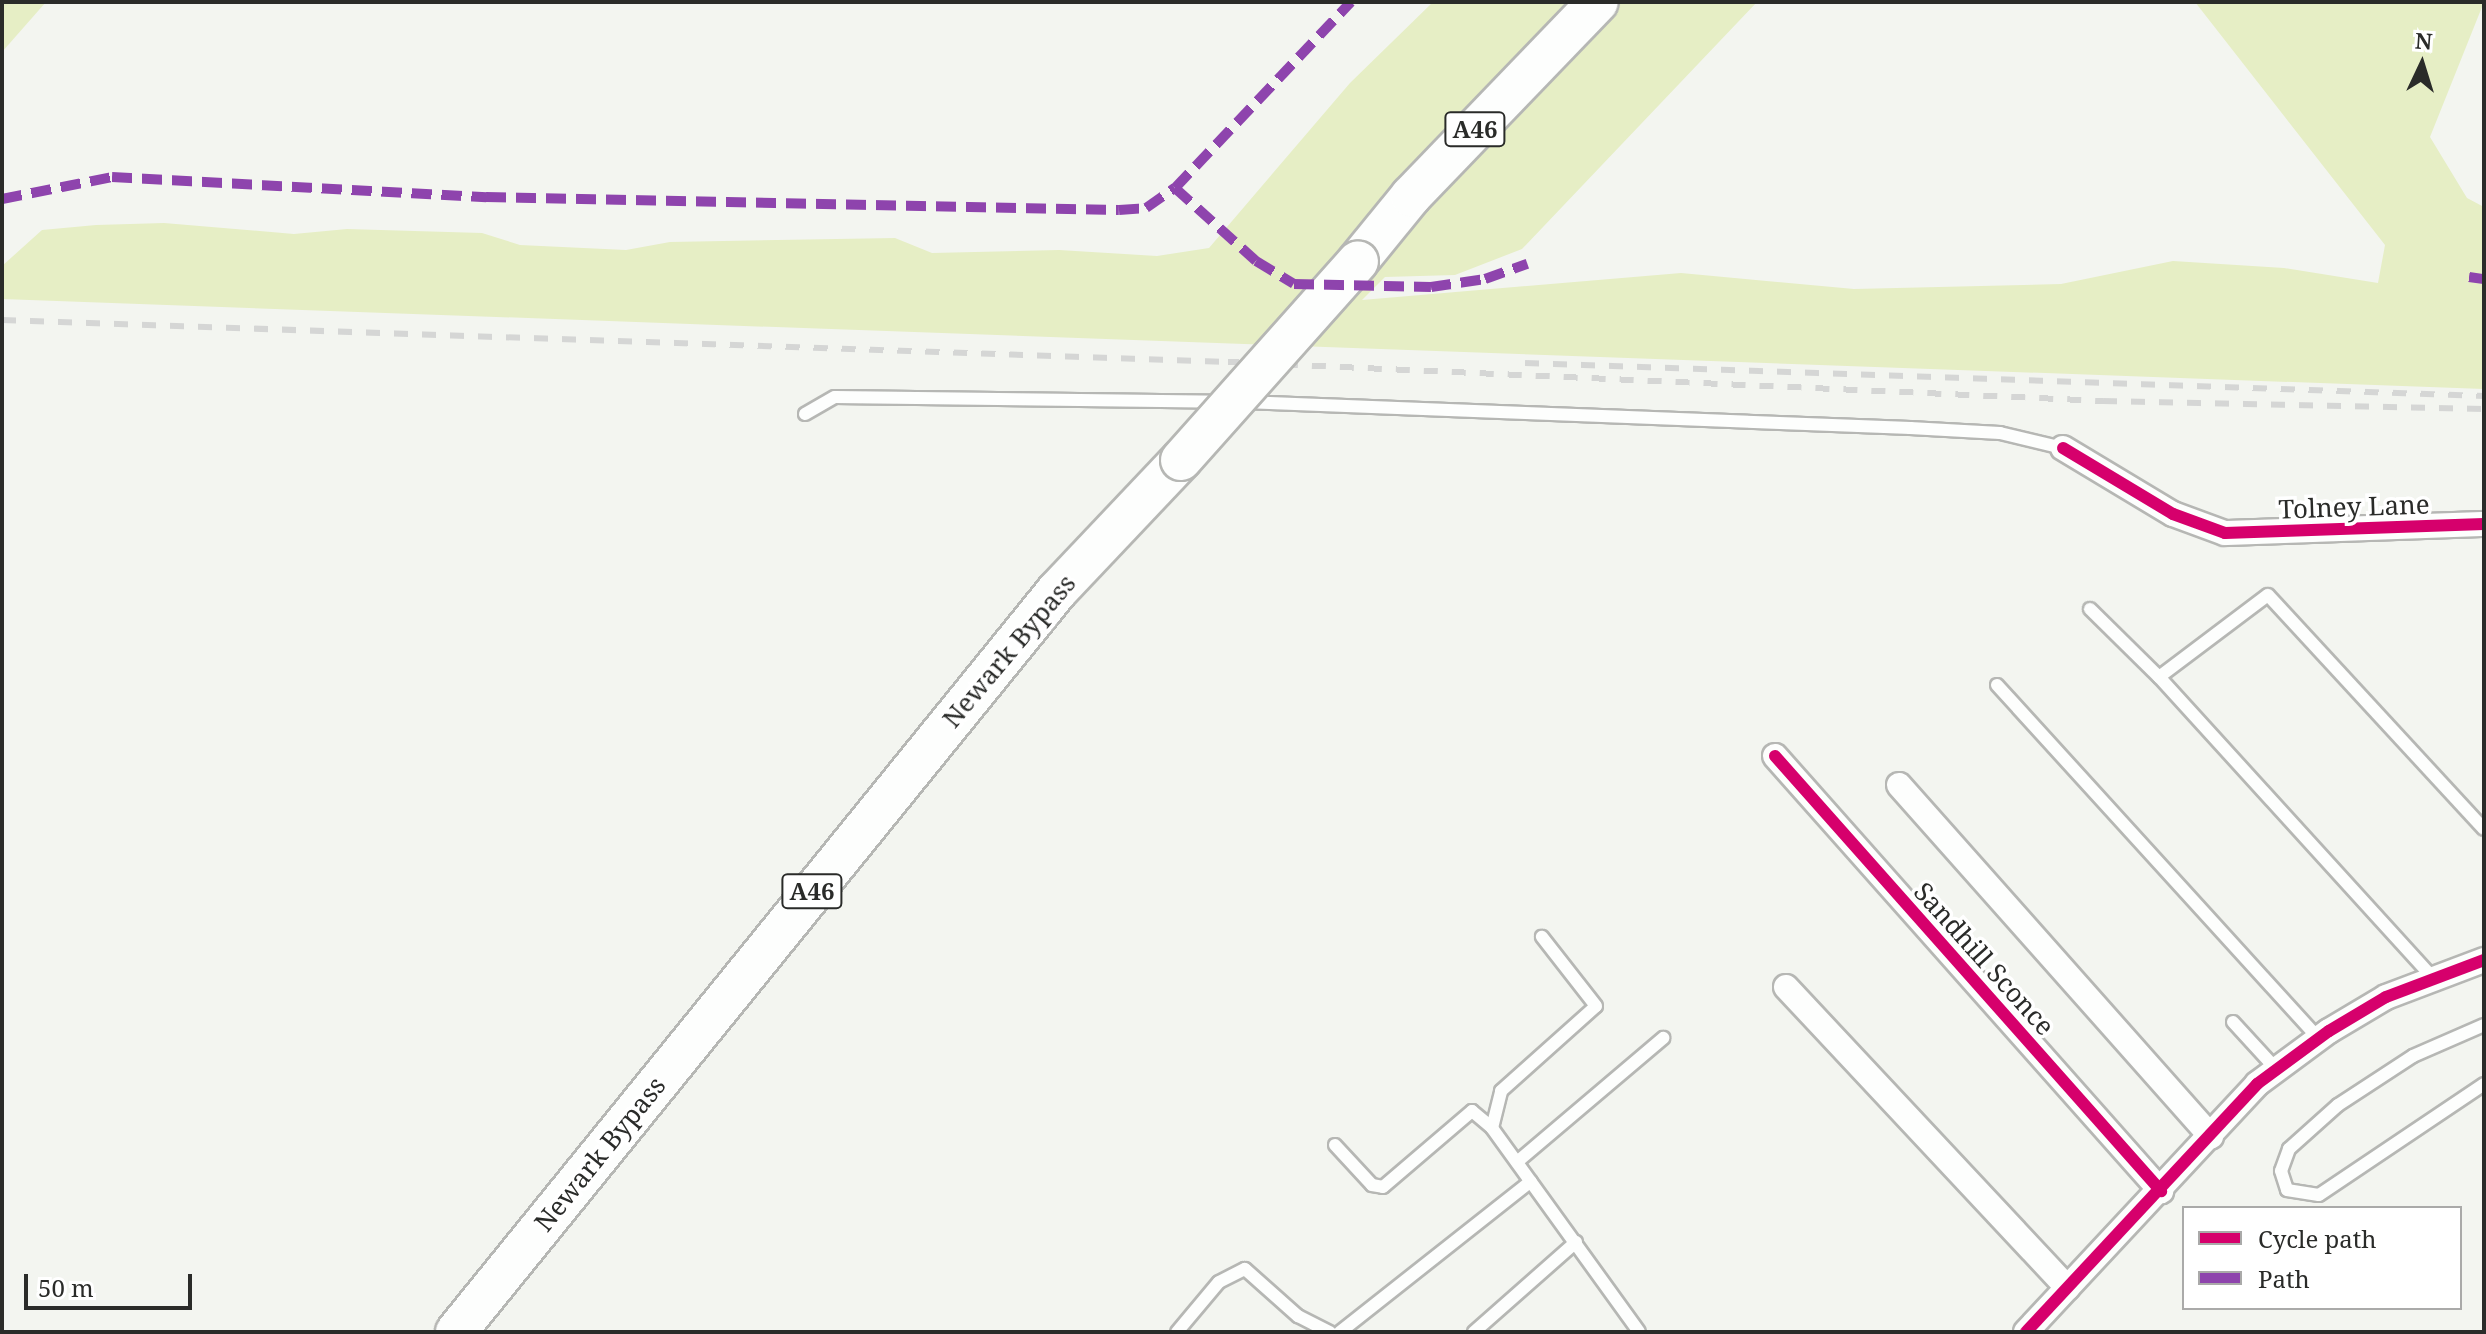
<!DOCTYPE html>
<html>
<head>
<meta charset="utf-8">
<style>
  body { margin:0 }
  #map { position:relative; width:2486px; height:1334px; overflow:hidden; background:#f3f5f0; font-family:"Noto Serif",serif }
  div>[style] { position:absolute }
  .green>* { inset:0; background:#e6eec5 }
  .roads { filter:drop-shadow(2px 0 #b6b7b4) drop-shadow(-2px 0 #b6b7b4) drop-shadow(0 2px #b6b7b4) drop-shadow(0 -2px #b6b7b4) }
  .service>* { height:12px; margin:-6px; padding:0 6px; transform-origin:6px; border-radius:6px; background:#fdfefd }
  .minor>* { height:24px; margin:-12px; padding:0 12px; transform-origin:12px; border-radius:12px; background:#fdfefd }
  .trunk>* { height:40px; margin:-20px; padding:0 20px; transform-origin:20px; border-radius:20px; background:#fdfefd }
  .rail>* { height:6px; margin-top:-3px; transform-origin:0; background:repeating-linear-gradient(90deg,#d5d6d5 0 14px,transparent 0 28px) }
  .bridges { filter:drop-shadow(2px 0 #b6b7b4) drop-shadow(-2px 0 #b6b7b4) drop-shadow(0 2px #b6b7b4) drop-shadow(0 -2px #b6b7b4) }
  .trunk-bridge>* { height:40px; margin:-20px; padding:0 20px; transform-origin:20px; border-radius:20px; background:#fdfefd }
  .quiet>* { height:10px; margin-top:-5px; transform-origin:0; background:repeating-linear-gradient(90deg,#8e44ad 0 20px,transparent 0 30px) }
  .cycleway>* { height:12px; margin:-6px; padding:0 6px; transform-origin:6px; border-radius:6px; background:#d6006c }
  span { translate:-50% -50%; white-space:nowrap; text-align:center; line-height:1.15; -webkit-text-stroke:7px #fff; paint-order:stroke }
  .shield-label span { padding:2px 6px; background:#fff; border:2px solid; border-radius:6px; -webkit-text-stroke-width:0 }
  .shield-label { font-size:24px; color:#2a2b29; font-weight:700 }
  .street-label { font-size:26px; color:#2a2b29 }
  .frame { position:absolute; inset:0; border:4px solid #2a2b29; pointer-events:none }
  .legend { position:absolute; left:2182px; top:1206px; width:280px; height:104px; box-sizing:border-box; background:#fff; border:2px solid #aaaaa9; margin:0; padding:10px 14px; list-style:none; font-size:24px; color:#2a2b29 }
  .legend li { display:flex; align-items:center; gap:16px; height:40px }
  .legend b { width:40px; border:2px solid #aaaaa9 }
  .north { position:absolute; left:2382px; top:24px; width:80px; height:80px; -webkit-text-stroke:6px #fff; paint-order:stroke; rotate:4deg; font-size:22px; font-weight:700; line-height:32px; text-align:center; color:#2a2b29 }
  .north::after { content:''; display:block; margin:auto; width:28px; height:36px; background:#2a2b29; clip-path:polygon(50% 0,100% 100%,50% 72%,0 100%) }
  .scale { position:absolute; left:24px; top:1274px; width:168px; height:36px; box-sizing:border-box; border:4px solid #2a2b29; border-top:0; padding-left:10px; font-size:24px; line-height:28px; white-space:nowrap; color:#2a2b29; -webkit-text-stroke:6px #fff; paint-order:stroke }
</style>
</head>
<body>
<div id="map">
  <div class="green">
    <i style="clip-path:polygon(2px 2px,46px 2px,2px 52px)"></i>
    <i style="clip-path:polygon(1433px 2px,1757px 2px,1522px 249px,1455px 275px,1385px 277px,1362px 300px,1681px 273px,1854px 289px,2061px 284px,2173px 261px,2284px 268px,2378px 283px,2385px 245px,2195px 2px,2484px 2px,2430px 137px,2467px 198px,2484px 207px,2484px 389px,2px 299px,2px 266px,42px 230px,96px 225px,164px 223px,294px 234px,347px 229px,482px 233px,520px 245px,626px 250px,670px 242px,895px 238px,932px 253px,1059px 250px,1157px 256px,1209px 248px,1350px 83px)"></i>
  </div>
  <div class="roads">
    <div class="service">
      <i style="left:1244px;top:402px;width:667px;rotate:2.24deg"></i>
      <i style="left:1910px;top:428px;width:90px;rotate:3.2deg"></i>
      <i style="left:2000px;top:433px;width:65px;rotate:13.4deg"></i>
      <i style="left:805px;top:414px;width:34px;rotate:-30deg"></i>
      <i style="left:835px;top:397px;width:387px;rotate:0.7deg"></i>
      <i style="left:2090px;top:609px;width:97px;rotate:44.6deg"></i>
      <i style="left:1997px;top:685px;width:477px;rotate:47.7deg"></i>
      <i style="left:2434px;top:979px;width:408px;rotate:-132.3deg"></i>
      <i style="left:2159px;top:677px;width:136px;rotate:-37deg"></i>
      <i style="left:2268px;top:595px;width:318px;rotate:47.3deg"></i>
      <i style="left:2233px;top:1022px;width:65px;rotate:47.5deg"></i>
      <i style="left:2484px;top:1025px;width:77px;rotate:156.4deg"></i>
      <i style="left:2413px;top:1056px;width:90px;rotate:146.8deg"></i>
      <i style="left:2338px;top:1105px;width:66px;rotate:138.1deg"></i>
      <i style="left:2289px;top:1149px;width:23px;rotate:110deg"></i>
      <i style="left:2281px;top:1171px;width:20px;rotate:72deg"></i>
      <i style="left:2287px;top:1190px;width:32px;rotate:9deg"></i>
      <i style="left:2319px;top:1195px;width:199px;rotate:-33.9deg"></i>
      <i style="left:1492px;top:1128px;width:38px;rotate:-76deg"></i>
      <i style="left:1501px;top:1091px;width:127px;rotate:-41.8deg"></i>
      <i style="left:1596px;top:1006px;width:88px;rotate:-128deg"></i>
      <i style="left:1335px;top:1145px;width:54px;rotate:47.2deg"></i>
      <i style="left:1372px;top:1185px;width:11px;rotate:10deg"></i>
      <i style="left:1383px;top:1187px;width:117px;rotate:-40.5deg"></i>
      <i style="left:1472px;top:1111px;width:26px;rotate:40deg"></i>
      <i style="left:1492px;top:1128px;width:251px;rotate:54.2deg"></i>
      <i style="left:1517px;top:1162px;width:192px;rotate:-40.3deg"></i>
      <i style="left:1177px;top:1332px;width:65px;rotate:-50deg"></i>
      <i style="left:1219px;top:1282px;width:29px;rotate:-27deg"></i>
      <i style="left:1245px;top:1269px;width:71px;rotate:41.6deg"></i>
      <i style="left:1298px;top:1316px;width:36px;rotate:27deg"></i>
      <i style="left:1340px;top:1332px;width:243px;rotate:-38.3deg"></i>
      <i style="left:1474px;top:1332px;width:136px;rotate:-41.4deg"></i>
    </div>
    <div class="minor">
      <i style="left:2063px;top:448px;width:128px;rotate:31deg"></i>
      <i style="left:2173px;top:514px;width:55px;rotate:20.1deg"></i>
      <i style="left:2225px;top:533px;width:259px;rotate:-2deg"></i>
      <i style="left:1775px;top:756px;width:582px;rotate:48.42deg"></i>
      <i style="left:1899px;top:785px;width:470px;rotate:48.4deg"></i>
      <i style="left:1786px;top:987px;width:412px;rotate:46.9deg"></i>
      <i style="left:2026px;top:1332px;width:339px;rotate:-47deg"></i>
      <i style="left:2257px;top:1084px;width:89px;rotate:-36.4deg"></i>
      <i style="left:2329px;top:1031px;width:66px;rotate:-30.8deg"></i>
      <i style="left:2386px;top:997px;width:105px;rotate:-20.7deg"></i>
    </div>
    <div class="trunk">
      <i style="left:1358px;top:261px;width:84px;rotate:-50.8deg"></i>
      <i style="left:1411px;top:196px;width:269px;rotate:-46.1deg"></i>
      <i style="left:456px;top:1332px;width:954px;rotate:-50.96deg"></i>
      <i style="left:1057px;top:591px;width:180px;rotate:-46.6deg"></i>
    </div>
  </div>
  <div class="rail">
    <i style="left:2px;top:320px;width:1227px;rotate:1.96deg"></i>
    <i style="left:1228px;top:362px;width:876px;rotate:2.55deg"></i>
    <i style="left:2103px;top:401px;width:381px;rotate:1.2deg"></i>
    <i style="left:1525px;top:363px;width:960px;rotate:1.97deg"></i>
  </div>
  <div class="bridges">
    <div class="trunk-bridge">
      <i style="left:1181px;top:460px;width:266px;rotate:-48.3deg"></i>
    </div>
  </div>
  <div class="quiet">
    <i style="left:1175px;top:188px;width:256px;rotate:-46.6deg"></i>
    <i style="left:2px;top:199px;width:112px;rotate:-11.3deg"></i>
    <i style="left:112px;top:177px;width:375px;rotate:3.1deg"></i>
    <i style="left:486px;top:197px;width:633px;rotate:1.18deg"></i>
    <i style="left:1119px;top:210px;width:27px;rotate:-4deg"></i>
    <i style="left:1146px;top:208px;width:35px;rotate:-35deg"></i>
    <i style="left:1175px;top:188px;width:109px;rotate:42deg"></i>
    <i style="left:1256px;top:261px;width:44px;rotate:31.2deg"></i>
    <i style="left:1294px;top:284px;width:137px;rotate:1.3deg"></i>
    <i style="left:1431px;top:287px;width:55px;rotate:-8.4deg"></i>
    <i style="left:1485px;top:279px;width:45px;rotate:-19.7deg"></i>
    <i style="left:2469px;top:277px;width:15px;rotate:8deg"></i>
  </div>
  <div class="cycleway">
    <i style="left:2063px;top:448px;width:128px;rotate:31deg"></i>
    <i style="left:2173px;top:514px;width:55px;rotate:20.1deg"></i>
    <i style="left:2225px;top:533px;width:259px;rotate:-2deg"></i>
    <i style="left:1775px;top:756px;width:582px;rotate:48.42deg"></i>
    <i style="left:2026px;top:1332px;width:339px;rotate:-47deg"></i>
    <i style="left:2257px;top:1084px;width:89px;rotate:-36.4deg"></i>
    <i style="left:2329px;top:1031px;width:66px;rotate:-30.8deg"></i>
    <i style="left:2386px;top:997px;width:105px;rotate:-20.7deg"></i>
  </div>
  <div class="shield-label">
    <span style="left:1475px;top:129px">A46</span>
    <span style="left:812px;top:891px">A46</span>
  </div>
  <div class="street-label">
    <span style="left:2354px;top:507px;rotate:-2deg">Tolney Lane</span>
    <span style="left:1009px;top:651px;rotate:-50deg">Newark Bypass</span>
    <span style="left:1984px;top:959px;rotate:48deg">Sandhill Sconce</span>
    <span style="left:600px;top:1154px;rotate:-51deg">Newark Bypass</span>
  </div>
  <div class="frame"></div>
  <ul class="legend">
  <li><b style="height:10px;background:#d6006c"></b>Cycle path</li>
  <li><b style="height:10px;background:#8e44ad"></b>Path</li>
  </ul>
  <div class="north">N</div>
  <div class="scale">50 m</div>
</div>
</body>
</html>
